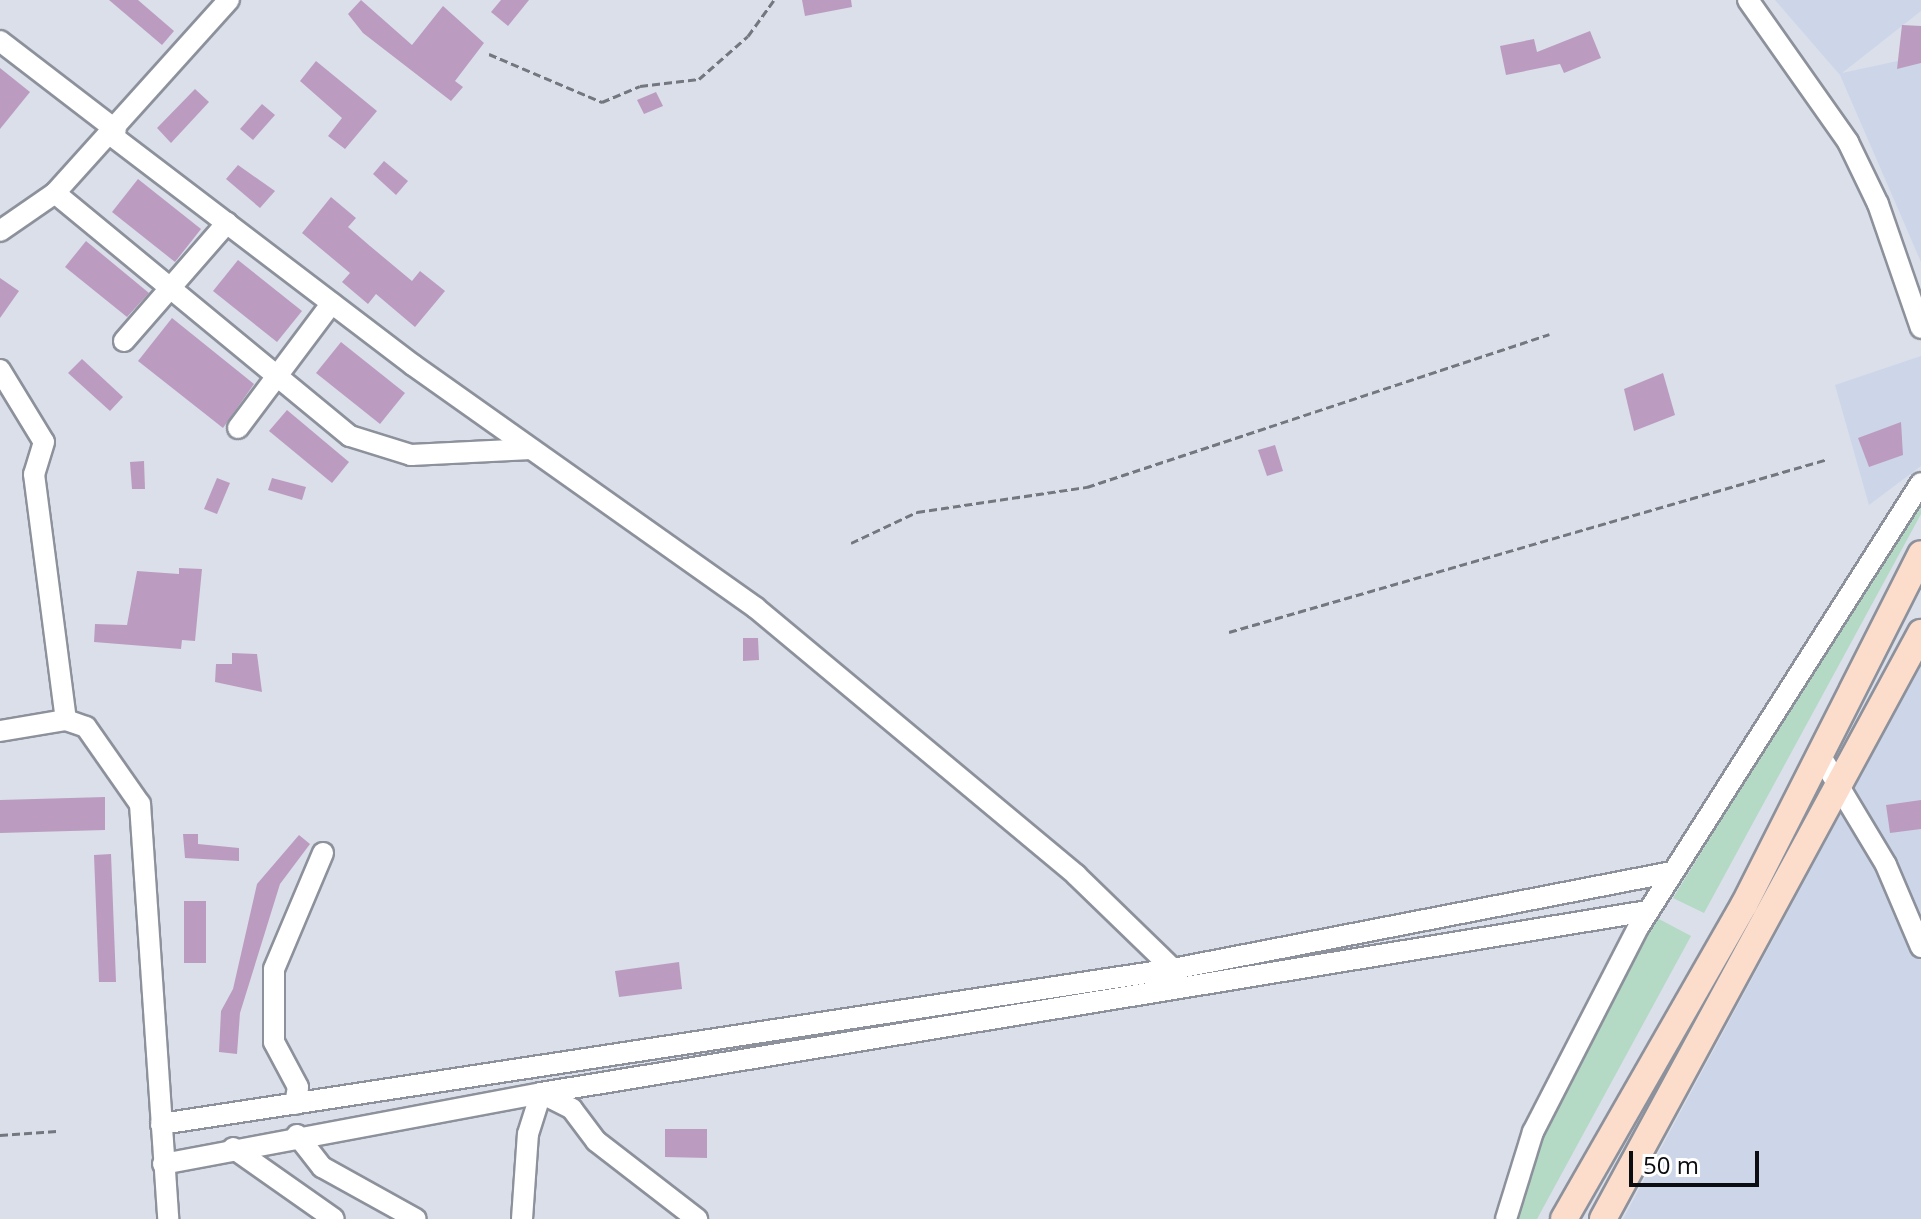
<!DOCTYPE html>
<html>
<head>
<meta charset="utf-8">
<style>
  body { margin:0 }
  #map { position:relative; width:1921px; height:1219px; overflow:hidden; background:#dadfea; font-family:"Open Sans",sans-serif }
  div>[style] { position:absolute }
  .built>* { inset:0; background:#cdd6e8 }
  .green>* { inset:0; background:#b4d9c4 }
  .building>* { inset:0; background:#bb9cc0 }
  .path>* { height:3px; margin-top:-1.5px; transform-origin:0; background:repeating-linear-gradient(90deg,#73777e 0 8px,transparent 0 12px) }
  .roads { filter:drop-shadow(2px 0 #8c919b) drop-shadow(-2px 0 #8c919b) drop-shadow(0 2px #8c919b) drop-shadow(0 -2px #8c919b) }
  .minor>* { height:20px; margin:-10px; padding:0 10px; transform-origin:10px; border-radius:10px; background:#fff }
  .major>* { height:26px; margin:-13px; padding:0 13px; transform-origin:13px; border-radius:13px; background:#fcddcc }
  span { translate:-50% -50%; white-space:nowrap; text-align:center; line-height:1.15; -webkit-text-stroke:6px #fff; paint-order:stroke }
  .scale { position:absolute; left:1629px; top:1151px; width:130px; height:36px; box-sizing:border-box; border:4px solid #0b0d10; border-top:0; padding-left:10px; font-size:24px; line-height:28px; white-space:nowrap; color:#0b0d10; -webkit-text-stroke:6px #fff; paint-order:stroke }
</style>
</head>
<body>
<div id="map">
  <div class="built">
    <i style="clip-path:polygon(1775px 0,1921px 0,1921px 11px,1842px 73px,1921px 56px,1921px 262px,1840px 75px)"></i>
    <i style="clip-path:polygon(1921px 356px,1921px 466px,1869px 505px,1835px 385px)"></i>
    <i style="clip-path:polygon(1921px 653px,1921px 1219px,1623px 1219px,1848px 800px)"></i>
  </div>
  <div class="green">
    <i style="clip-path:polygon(1921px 497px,1921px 514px,1704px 913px,1673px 898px)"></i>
    <i style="clip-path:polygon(1657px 918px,1691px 936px,1537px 1219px,1513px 1219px,1543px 1130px)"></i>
  </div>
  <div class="building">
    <i style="clip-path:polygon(109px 0,138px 0,174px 31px,162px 45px)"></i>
    <i style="clip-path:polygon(361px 0,412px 45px,443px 6px,484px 43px,455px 81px,463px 87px,451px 101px,363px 33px,348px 14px)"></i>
    <i style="clip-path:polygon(501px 0,529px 0,508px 26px,491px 12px)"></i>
    <i style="clip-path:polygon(802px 0,851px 0,852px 7px,805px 16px)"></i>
    <i style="clip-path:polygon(1902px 25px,1921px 26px,1921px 63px,1897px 69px)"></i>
    <i style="clip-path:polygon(1590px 31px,1601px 58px,1564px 73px,1560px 64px,1506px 75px,1500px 46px,1534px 39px,1537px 52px)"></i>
    <i style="clip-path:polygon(316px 61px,377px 111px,345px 149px,328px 136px,342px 118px,300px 81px)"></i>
    <i style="clip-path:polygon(0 68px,30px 92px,0 129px)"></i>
    <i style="clip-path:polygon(195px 89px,209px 102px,171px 143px,157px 128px)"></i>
    <i style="clip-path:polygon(656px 92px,663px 106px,644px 114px,637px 100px)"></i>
    <i style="clip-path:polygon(262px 104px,275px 115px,253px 140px,240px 129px)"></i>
    <i style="clip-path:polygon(384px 161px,408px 181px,396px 195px,373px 174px)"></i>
    <i style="clip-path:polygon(238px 165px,275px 191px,260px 208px,226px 179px)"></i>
    <i style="clip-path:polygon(138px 179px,201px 229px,175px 262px,112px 212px)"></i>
    <i style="clip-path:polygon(331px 197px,356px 218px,348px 227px,370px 246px,412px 281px,420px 271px,445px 291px,415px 327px,376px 294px,368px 304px,342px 282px,350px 273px,302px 233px)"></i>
    <i style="clip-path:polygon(86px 241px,149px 293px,127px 317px,65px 267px)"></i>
    <i style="clip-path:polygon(238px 260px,302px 311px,277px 342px,213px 291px)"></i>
    <i style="clip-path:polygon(0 278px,19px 291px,0 318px)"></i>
    <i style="clip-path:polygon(172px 318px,254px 384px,223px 428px,138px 361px)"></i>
    <i style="clip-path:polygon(341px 342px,405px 393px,380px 424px,316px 373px)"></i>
    <i style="clip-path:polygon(82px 359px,123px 397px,110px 411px,68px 373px)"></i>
    <i style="clip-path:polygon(1663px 373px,1675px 415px,1634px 431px,1624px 389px)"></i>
    <i style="clip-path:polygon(287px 410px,349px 462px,332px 483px,269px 431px)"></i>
    <i style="clip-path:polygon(1901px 422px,1903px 455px,1869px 467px,1858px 438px)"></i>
    <i style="clip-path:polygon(1275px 445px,1283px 471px,1267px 476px,1258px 450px)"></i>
    <i style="clip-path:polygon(144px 461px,145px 489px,132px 489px,130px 462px)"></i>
    <i style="clip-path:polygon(217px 478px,230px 483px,217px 514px,204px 509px)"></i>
    <i style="clip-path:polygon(272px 478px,306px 487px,302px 500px,268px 490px)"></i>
    <i style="clip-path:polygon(179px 568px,202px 569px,195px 641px,182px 640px,181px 649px,94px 642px,95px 624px,127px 625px,137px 571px,179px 574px)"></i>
    <i style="clip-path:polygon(743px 638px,758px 638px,759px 660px,743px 661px)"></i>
    <i style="clip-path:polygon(232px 653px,257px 654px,262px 692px,215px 682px,216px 664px,232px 664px)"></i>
    <i style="clip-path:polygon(105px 797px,105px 830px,0 833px,0 800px)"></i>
    <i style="clip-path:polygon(1921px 800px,1921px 829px,1890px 833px,1886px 805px)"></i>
    <i style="clip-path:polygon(183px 834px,198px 834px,198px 844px,239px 848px,239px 861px,185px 858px)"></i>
    <i style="clip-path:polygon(299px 835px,310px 844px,280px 884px,240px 1013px,237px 1054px,219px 1052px,221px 1011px,233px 989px,257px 884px)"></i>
    <i style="clip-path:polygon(111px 854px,116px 982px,99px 982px,94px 855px)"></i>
    <i style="clip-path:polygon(184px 901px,206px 901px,206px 963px,184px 963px)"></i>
    <i style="clip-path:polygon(679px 962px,682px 989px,619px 997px,615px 971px)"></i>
    <i style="clip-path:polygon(665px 1129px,707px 1129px,707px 1158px,665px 1157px)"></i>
  </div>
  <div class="path">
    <i style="left:489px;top:54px;width:123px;rotate:23deg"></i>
    <i style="left:602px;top:102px;width:41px;rotate:-22.8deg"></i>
    <i style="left:640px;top:86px;width:59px;rotate:-6.8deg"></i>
    <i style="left:699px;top:79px;width:65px;rotate:-41.3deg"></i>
    <i style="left:748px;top:36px;width:44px;rotate:-54.2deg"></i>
    <i style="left:851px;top:543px;width:73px;rotate:-25.2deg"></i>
    <i style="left:917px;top:512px;width:172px;rotate:-8.4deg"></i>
    <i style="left:1087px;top:487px;width:487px;rotate:-18.3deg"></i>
    <i style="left:1229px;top:632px;width:623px;rotate:-16.11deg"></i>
    <i style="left:0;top:1135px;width:57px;rotate:-4deg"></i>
  </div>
  <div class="roads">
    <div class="minor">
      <i style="left:1748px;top:0;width:174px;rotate:54.8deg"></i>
      <i style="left:1848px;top:142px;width:69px;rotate:64.2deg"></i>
      <i style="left:1878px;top:204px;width:131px;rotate:70.9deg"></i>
      <i style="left:0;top:41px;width:146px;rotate:37.5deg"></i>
      <i style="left:111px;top:135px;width:380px;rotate:37.3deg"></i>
      <i style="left:413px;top:365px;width:420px;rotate:35.3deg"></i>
      <i style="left:756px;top:608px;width:417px;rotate:39.8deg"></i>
      <i style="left:1076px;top:875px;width:135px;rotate:44.1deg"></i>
      <i style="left:55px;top:193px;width:382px;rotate:39.5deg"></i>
      <i style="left:350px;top:436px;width:64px;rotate:17.3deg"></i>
      <i style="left:411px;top:455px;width:120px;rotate:-2.9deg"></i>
      <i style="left:0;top:231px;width:67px;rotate:-34.6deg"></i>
      <i style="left:55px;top:193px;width:260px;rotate:-48deg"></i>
      <i style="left:124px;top:341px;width:157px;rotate:-48.9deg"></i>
      <i style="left:0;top:370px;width:84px;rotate:58.6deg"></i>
      <i style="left:44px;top:442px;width:34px;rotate:107deg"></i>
      <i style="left:34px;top:474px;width:248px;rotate:82.6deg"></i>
      <i style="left:238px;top:428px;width:156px;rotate:-53.1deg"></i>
      <i style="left:0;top:731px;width:67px;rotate:-9.5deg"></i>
      <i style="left:66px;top:720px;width:21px;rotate:19deg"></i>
      <i style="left:86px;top:727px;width:94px;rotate:55deg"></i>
      <i style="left:140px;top:804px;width:416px;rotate:86.1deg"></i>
      <i style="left:1820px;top:755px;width:128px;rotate:59deg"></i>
      <i style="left:1886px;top:865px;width:89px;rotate:66.9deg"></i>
      <i style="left:295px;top:1104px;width:17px;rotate:-80deg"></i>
      <i style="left:298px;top:1087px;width:51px;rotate:-118.1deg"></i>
      <i style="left:274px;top:1042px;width:73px;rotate:-90deg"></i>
      <i style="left:274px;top:969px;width:126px;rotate:-67.1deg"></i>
      <i style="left:161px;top:1124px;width:1024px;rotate:-8.71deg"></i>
      <i style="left:1173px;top:969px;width:508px;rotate:-11deg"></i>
      <i style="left:297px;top:1135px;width:41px;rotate:52deg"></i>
      <i style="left:322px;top:1167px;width:107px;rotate:29deg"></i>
      <i style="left:233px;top:1148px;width:123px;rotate:35.1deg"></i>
      <i style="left:163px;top:1164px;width:385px;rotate:-10.6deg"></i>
      <i style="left:541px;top:1093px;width:1122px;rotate:-9.34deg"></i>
      <i style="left:522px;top:1219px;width:85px;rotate:-86deg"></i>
      <i style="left:528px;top:1134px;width:43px;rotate:-72.4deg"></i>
      <i style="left:541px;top:1093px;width:35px;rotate:27deg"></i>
      <i style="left:572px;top:1109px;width:40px;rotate:53deg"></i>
      <i style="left:596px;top:1141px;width:128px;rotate:37.7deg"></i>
      <i style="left:1506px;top:1219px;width:91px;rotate:-72.8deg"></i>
      <i style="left:1533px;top:1132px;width:232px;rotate:-62.8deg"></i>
      <i style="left:1639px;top:926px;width:525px;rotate:-57.52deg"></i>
    </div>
    <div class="major">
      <i style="left:1564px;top:1219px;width:362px;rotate:-60.2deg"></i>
      <i style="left:1744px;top:905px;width:393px;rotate:-63.2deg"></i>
      <i style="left:1603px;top:1219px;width:667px;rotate:-61.51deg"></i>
    </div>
  </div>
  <div class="scale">50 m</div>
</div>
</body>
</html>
